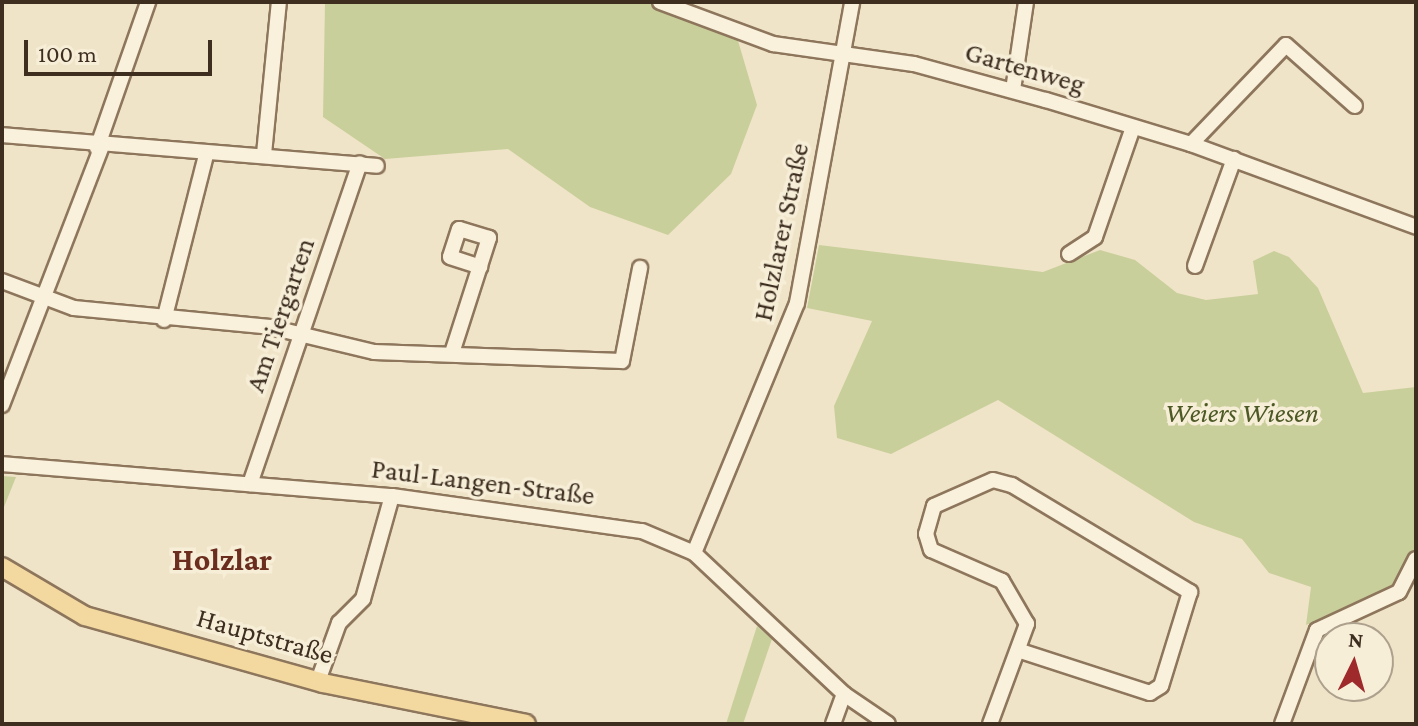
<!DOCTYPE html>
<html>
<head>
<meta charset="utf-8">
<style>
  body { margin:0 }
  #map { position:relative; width:1418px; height:726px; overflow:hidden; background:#f0e4c8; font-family:"Crimson Pro",serif }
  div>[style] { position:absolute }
  .green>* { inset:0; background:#c9cf9b }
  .stream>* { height:4px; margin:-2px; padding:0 2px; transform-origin:2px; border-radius:2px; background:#a9c4bc }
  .roads { filter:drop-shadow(2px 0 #8d765c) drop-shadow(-2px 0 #8d765c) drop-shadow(0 2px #8d765c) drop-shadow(0 -2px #8d765c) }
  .minor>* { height:14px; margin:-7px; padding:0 7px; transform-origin:7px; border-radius:7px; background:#faf1dc }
  .major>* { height:18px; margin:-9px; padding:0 9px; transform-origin:9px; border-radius:9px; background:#f3d9a0 }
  span { translate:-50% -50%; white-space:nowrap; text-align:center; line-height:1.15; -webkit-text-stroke:7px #f7eed8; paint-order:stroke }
  .street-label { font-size:28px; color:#3d2e20 }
  .park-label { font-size:28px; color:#4d5a26; font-style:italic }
  .quarter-label { font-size:32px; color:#6b2e1e; font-weight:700 }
  .frame { position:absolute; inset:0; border:4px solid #3d2e20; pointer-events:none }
  .north { position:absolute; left:1314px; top:622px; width:80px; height:80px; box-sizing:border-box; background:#f7eed8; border:2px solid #ada18e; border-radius:50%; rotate:5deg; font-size:22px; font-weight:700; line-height:32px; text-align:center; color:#3d2e20 }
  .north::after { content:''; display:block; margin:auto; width:28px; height:36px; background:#9e2a2b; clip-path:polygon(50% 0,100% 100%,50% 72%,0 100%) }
  .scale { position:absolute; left:24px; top:40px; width:188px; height:36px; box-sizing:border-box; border:4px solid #3d2e20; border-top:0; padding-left:10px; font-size:24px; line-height:28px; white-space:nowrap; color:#3d2e20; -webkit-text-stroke:6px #f7eed8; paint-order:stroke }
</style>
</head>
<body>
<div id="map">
  <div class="green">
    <i style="clip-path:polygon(325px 2px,659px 2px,736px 34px,757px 105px,731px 174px,668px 235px,590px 207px,508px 149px,385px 159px,323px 117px)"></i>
    <i style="clip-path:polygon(819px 245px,1043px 272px,1100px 250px,1135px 260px,1177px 293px,1206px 300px,1258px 294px,1253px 261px,1274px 251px,1289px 257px,1318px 288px,1363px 393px,1416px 387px,1416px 557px,1401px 585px,1306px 625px,1311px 587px,1269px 573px,1242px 539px,1194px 522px,998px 400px,891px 454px,837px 438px,834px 406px,872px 321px,807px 308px)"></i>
    <i style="clip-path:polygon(2px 476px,16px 477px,2px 512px)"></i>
    <i style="clip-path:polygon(757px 626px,772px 639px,743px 724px,726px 724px)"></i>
  </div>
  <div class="stream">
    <i style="left:465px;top:722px;width:2px;rotate:63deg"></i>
  </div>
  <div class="roads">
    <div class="minor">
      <i style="left:660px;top:2px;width:121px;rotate:20.4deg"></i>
      <i style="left:773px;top:44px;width:142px;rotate:8.1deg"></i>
      <i style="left:914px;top:64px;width:137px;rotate:15.3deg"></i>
      <i style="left:1046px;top:100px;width:152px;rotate:16.9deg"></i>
      <i style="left:1191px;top:144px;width:240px;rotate:20.2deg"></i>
      <i style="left:1013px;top:90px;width:89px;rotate:-81.6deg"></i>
      <i style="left:2px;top:135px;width:376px;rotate:4.7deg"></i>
      <i style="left:1191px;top:144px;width:137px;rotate:-46.2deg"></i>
      <i style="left:1286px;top:45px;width:92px;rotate:41.5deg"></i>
      <i style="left:97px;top:148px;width:155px;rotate:-70.7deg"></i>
      <i style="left:264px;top:154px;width:153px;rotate:-84.4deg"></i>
      <i style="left:1069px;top:254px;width:31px;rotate:-33deg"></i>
      <i style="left:1095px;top:237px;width:116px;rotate:-70.9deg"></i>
      <i style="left:1195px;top:266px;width:114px;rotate:-70deg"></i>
      <i style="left:2px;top:281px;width:77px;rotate:20.6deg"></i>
      <i style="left:74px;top:308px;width:197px;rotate:5.5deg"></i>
      <i style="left:270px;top:327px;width:107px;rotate:13.5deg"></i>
      <i style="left:374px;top:352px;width:248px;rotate:2.1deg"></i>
      <i style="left:622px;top:361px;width:95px;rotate:-79deg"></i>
      <i style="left:164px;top:320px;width:170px;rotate:-75.7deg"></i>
      <i style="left:452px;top:353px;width:121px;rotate:-72.2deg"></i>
      <i style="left:489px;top:238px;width:31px;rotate:-163deg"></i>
      <i style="left:459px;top:229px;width:29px;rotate:108deg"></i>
      <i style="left:450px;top:257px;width:32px;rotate:18deg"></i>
      <i style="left:2px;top:405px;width:275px;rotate:-68.9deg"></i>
      <i style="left:2px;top:464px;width:391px;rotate:4.7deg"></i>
      <i style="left:392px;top:496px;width:252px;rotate:8deg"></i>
      <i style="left:642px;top:531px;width:56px;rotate:22.9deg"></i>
      <i style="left:694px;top:553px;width:206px;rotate:43.2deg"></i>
      <i style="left:844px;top:694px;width:53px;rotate:34.3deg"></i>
      <i style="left:250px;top:484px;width:339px;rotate:-71.1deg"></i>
      <i style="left:694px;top:553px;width:270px;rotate:-67.6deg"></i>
      <i style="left:797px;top:303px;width:306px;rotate:-79.6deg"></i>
      <i style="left:318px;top:681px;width:62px;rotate:-70.1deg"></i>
      <i style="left:339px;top:623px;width:34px;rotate:-45deg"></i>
      <i style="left:363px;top:599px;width:107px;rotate:-74.3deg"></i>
      <i style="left:833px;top:724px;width:32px;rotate:-70deg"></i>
      <i style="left:990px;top:724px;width:107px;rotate:-69.7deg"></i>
      <i style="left:1027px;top:624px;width:50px;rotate:-120.2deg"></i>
      <i style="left:1002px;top:581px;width:77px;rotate:-156.4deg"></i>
      <i style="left:931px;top:550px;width:17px;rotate:-107deg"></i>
      <i style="left:926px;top:534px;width:29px;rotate:-74deg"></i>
      <i style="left:934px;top:506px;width:64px;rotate:-23.8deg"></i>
      <i style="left:993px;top:480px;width:20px;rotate:15deg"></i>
      <i style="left:1012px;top:485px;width:208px;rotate:31deg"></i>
      <i style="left:1190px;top:592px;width:98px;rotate:107.1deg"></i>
      <i style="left:1161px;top:686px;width:13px;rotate:148deg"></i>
      <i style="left:1150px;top:693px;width:139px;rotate:-162deg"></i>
      <i style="left:1282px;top:724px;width:100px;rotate:-69.6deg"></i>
      <i style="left:1317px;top:630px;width:90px;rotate:-24.9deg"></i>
      <i style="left:1399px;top:592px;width:37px;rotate:-63deg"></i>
    </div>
    <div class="major">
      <i style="left:2px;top:567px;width:96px;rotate:30.6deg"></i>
      <i style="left:85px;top:616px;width:247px;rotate:15.7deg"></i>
      <i style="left:323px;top:683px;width:207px;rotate:11.4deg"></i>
    </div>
  </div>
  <div class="street-label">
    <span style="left:1025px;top:68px;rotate:16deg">Gartenweg</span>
    <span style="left:781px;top:232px;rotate:-78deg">Holzlarer Straße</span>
    <span style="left:280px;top:315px;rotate:-71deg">Am Tiergarten</span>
    <span style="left:483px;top:482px;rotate:7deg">Paul-Langen-Straße</span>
    <span style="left:265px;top:636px;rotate:16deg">Hauptstraße</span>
  </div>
  <div class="park-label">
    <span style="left:1242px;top:413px">Weiers Wiesen</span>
  </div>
  <div class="quarter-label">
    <span style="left:222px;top:559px">Holzlar</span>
  </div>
  <div class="frame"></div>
  <div class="north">N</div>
  <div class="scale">100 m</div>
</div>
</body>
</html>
